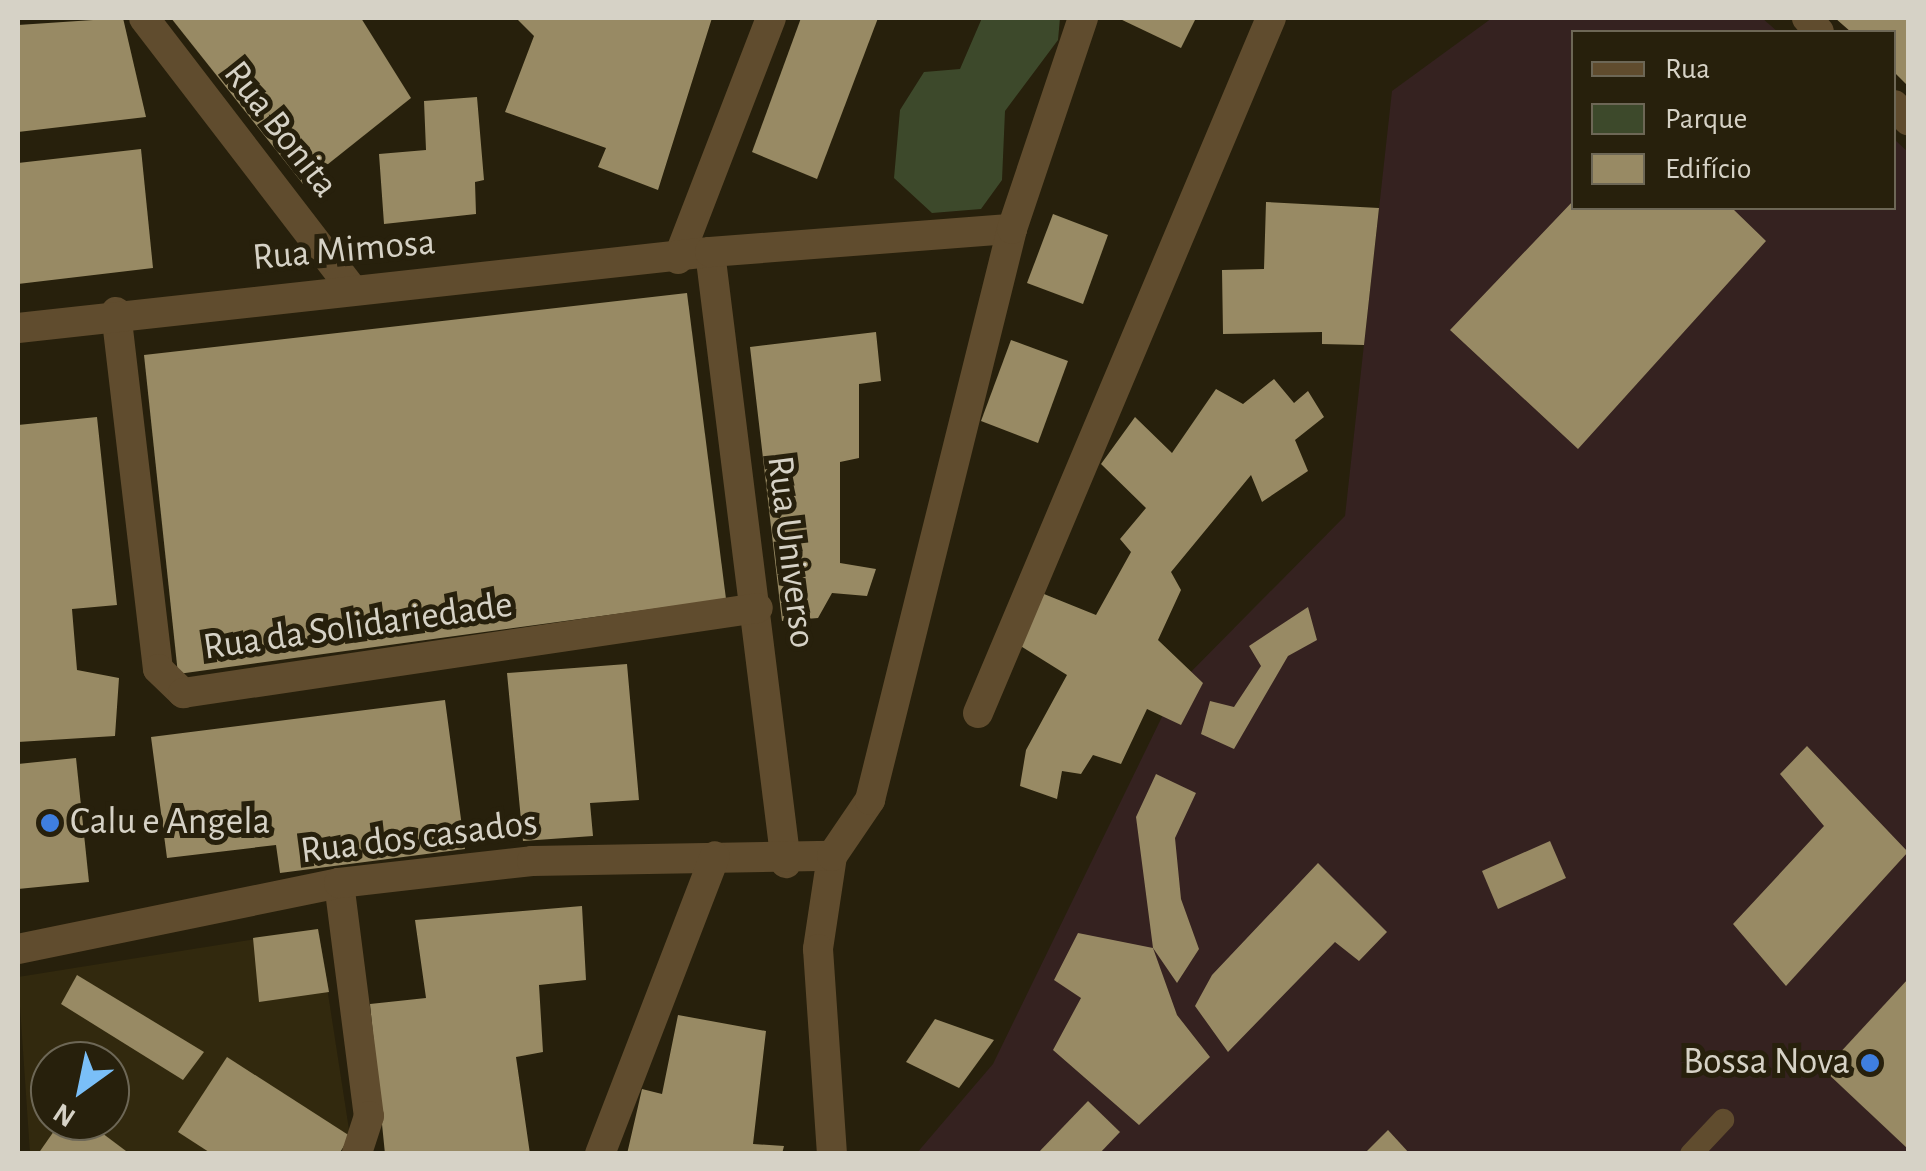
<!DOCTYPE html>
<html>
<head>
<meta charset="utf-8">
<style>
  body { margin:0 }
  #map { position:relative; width:1926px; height:1171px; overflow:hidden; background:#27200c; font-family:"Alegreya Sans",sans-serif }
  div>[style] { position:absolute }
  .industrial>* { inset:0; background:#352220 }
  .built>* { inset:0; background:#32290e }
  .green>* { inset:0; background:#3d492b }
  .building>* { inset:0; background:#988a64 }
  .lane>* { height:22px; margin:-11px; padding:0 11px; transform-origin:11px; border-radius:11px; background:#604c2e }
  .street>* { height:30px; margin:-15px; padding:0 15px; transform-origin:15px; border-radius:15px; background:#604c2e }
  .dots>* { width:28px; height:28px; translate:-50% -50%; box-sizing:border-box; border:5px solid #27200c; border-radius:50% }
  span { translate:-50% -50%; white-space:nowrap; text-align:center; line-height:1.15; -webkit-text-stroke:10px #27200c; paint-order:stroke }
  .street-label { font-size:38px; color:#d6d2c6 }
  .poi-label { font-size:38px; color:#d6d2c6 }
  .left { translate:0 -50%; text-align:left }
  .right { translate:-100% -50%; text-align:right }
  .frame { position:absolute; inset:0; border:20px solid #d6d2c6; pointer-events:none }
  .legend { position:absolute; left:1571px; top:30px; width:325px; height:180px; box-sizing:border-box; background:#27200c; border:2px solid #6d6756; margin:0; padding:12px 18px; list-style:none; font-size:30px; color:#d6d2c6 }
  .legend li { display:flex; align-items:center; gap:20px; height:50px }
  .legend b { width:50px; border:2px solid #6d6756 }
  .north { position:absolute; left:30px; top:1041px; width:100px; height:100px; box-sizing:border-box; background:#27200c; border:2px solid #6d6756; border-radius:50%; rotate:213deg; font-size:28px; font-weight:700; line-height:40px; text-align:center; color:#d6d2c6 }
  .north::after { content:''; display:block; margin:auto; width:35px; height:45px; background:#7abff8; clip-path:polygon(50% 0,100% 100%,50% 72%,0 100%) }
</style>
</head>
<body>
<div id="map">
  <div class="industrial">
    <i style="clip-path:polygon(1492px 18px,1762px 18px,1778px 32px,1574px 32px,1574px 208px,1894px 208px,1894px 139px,1908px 152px,1908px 1153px,916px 1154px,993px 1064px,1177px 686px,1345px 516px,1392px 91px)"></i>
  </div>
  <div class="built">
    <i style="clip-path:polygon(evenodd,318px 929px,350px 1136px,337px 1153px,30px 1153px,18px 977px,318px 929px,50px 1061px,110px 1061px,110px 1121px,50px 1121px,50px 1061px)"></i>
  </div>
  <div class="green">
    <i style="clip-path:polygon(982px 18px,1060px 18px,1058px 40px,1005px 111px,1002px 180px,981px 209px,932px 213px,894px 178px,900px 110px,924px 72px,960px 69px)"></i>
  </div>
  <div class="building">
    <i style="clip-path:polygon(123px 18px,146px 117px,18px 132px,18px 25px)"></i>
    <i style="clip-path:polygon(171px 18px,361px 18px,411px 98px,303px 184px)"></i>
    <i style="clip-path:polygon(516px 18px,712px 18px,658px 190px,598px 167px,606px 148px,505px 112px,534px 36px)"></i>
    <i style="clip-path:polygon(801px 18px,878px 18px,817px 179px,752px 152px)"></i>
    <i style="clip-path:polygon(1118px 18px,1196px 18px,1181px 48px)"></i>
    <i style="clip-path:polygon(1835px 18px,1908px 18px,1908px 86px,1894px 72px,1894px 32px,1851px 32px)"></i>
    <i style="clip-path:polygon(477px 97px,484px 180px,475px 182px,476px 214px,384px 224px,379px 154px,426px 150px,424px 101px)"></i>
    <i style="clip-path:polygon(141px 149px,153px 268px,18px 284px,18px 163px)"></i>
    <i style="clip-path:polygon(1574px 200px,1574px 208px,1732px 208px,1766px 241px,1578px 449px,1450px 330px)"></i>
    <i style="clip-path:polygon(1266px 202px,1379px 208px,1364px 345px,1322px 344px,1322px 332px,1223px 334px,1222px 270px,1264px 269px)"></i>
    <i style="clip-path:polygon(1053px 214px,1108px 235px,1083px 304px,1027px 283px)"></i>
    <i style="clip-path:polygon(687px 293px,726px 599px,178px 674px,144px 355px)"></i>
    <i style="clip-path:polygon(876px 332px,881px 381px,859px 384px,859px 458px,840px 462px,840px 563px,876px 569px,867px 596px,832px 593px,818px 618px,782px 621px,750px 347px)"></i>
    <i style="clip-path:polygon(1011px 340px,1068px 361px,1038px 443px,981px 421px)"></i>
    <i style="clip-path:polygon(1274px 379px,1294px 403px,1308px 391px,1324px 417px,1295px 440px,1308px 471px,1262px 502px,1251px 475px,1171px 572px,1181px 590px,1158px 640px,1203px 683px,1181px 725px,1147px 709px,1121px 764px,1093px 755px,1081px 774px,1062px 771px,1057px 799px,1020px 786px,1026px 750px,1067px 675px,1019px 645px,1044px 594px,1096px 615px,1131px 552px,1120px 539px,1146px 508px,1101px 464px,1135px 417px,1172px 453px,1216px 389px,1243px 404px)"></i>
    <i style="clip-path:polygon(97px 417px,117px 605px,72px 609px,77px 670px,119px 678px,115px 736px,18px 742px,18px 425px)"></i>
    <i style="clip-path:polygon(1308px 607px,1317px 640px,1288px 656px,1234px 749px,1201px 734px,1210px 701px,1234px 707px,1261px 666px,1249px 646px)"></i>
    <i style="clip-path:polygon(627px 664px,639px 800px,590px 803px,593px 836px,523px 841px,507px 673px)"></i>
    <i style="clip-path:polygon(445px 700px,465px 849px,280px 873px,276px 845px,167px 858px,151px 737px)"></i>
    <i style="clip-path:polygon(1807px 746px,1908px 852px,1786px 986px,1733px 924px,1824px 826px,1780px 774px)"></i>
    <i style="clip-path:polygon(76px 758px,89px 882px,18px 889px,18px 764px)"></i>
    <i style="clip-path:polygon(1156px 774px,1196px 793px,1175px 838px,1181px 899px,1199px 949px,1177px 983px,1153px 948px,1136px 817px)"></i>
    <i style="clip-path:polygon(1550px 841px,1566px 878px,1498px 909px,1482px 871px)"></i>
    <i style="clip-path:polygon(1318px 863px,1387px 932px,1359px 961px,1335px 942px,1228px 1052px,1195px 1006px,1212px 975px)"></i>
    <i style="clip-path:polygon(582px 906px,586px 980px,539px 985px,543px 1052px,516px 1057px,530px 1154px,385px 1154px,370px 1004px,426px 998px,415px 920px)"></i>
    <i style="clip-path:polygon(318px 929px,329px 992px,259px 1002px,253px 938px)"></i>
    <i style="clip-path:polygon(1078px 933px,1153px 948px,1177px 1015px,1210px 1057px,1139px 1125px,1053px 1050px,1081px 998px,1054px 980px)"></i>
    <i style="clip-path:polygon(77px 975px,204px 1052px,183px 1080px,61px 1004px)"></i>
    <i style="clip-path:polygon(1908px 979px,1908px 1149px,1824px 1070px)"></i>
    <i style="clip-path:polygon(678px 1015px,766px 1031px,753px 1144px,784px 1146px,782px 1154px,627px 1154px,642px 1089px,662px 1094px)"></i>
    <i style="clip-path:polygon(935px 1019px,994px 1040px,959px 1088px,906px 1062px)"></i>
    <i style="clip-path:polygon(227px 1057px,350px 1136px,339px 1154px,212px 1154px,178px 1132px)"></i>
    <i style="clip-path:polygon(1088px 1101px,1120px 1132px,1099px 1154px,1037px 1154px)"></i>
    <i style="clip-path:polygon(61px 1121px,86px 1121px,130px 1154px,38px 1154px)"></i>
    <i style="clip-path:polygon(1388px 1130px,1410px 1154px,1364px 1154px)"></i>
  </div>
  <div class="lane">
    <i style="left:1691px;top:1154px;width:47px;rotate:-46.7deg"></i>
  </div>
  <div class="street">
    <i style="left:144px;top:18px;width:343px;rotate:52.5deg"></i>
    <i style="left:1807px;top:18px;width:18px;rotate:49deg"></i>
    <i style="left:1894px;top:105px;width:21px;rotate:47deg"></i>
    <i style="left:710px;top:252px;width:616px;rotate:82.91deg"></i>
    <i style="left:678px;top:259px;width:258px;rotate:-68.9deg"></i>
    <i style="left:116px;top:312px;width:359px;rotate:83.3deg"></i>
    <i style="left:158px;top:669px;width:35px;rotate:44deg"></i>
    <i style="left:183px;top:693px;width:581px;rotate:-8.41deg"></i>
    <i style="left:18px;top:328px;width:696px;rotate:-6.27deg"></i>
    <i style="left:710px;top:252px;width:303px;rotate:-4.4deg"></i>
    <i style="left:978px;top:713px;width:754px;rotate:-67.14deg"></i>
    <i style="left:832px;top:856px;width:94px;rotate:98.6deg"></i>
    <i style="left:818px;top:949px;width:205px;rotate:86.1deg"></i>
    <i style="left:339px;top:883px;width:235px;rotate:82.7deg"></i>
    <i style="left:369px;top:1116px;width:40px;rotate:108deg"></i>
    <i style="left:18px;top:949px;width:328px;rotate:-11.6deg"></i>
    <i style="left:339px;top:883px;width:194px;rotate:-6.5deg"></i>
    <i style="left:532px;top:861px;width:300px;rotate:-1deg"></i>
    <i style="left:832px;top:856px;width:68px;rotate:-55.8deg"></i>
    <i style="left:870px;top:800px;width:588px;rotate:-76.03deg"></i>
    <i style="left:1012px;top:229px;width:223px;rotate:-71.4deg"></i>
    <i style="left:600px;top:1154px;width:319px;rotate:-68.9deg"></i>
  </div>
  <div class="dots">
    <i style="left:50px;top:823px;background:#3f7fe0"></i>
    <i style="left:1870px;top:1063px;background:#3f7fe0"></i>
  </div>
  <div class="street-label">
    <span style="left:280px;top:130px;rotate:52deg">Rua Bonita</span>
    <span style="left:344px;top:251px;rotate:-5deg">Rua Mimosa</span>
    <span style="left:790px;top:552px;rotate:83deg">Rua Universo</span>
    <span style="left:358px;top:627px;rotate:-8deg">Rua da Solidariedade</span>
    <span style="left:419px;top:838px;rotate:-7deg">Rua dos casados</span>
  </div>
  <div class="poi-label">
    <span class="left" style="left:70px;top:823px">Calu e Angela</span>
    <span class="right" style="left:1850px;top:1063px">Bossa Nova</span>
  </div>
  <div class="frame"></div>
  <ul class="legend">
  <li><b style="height:12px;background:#604c2e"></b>Rua</li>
  <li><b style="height:28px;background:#3d492b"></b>Parque</li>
  <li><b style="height:28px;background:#988a64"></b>Edifício</li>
  </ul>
  <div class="north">N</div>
</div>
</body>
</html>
